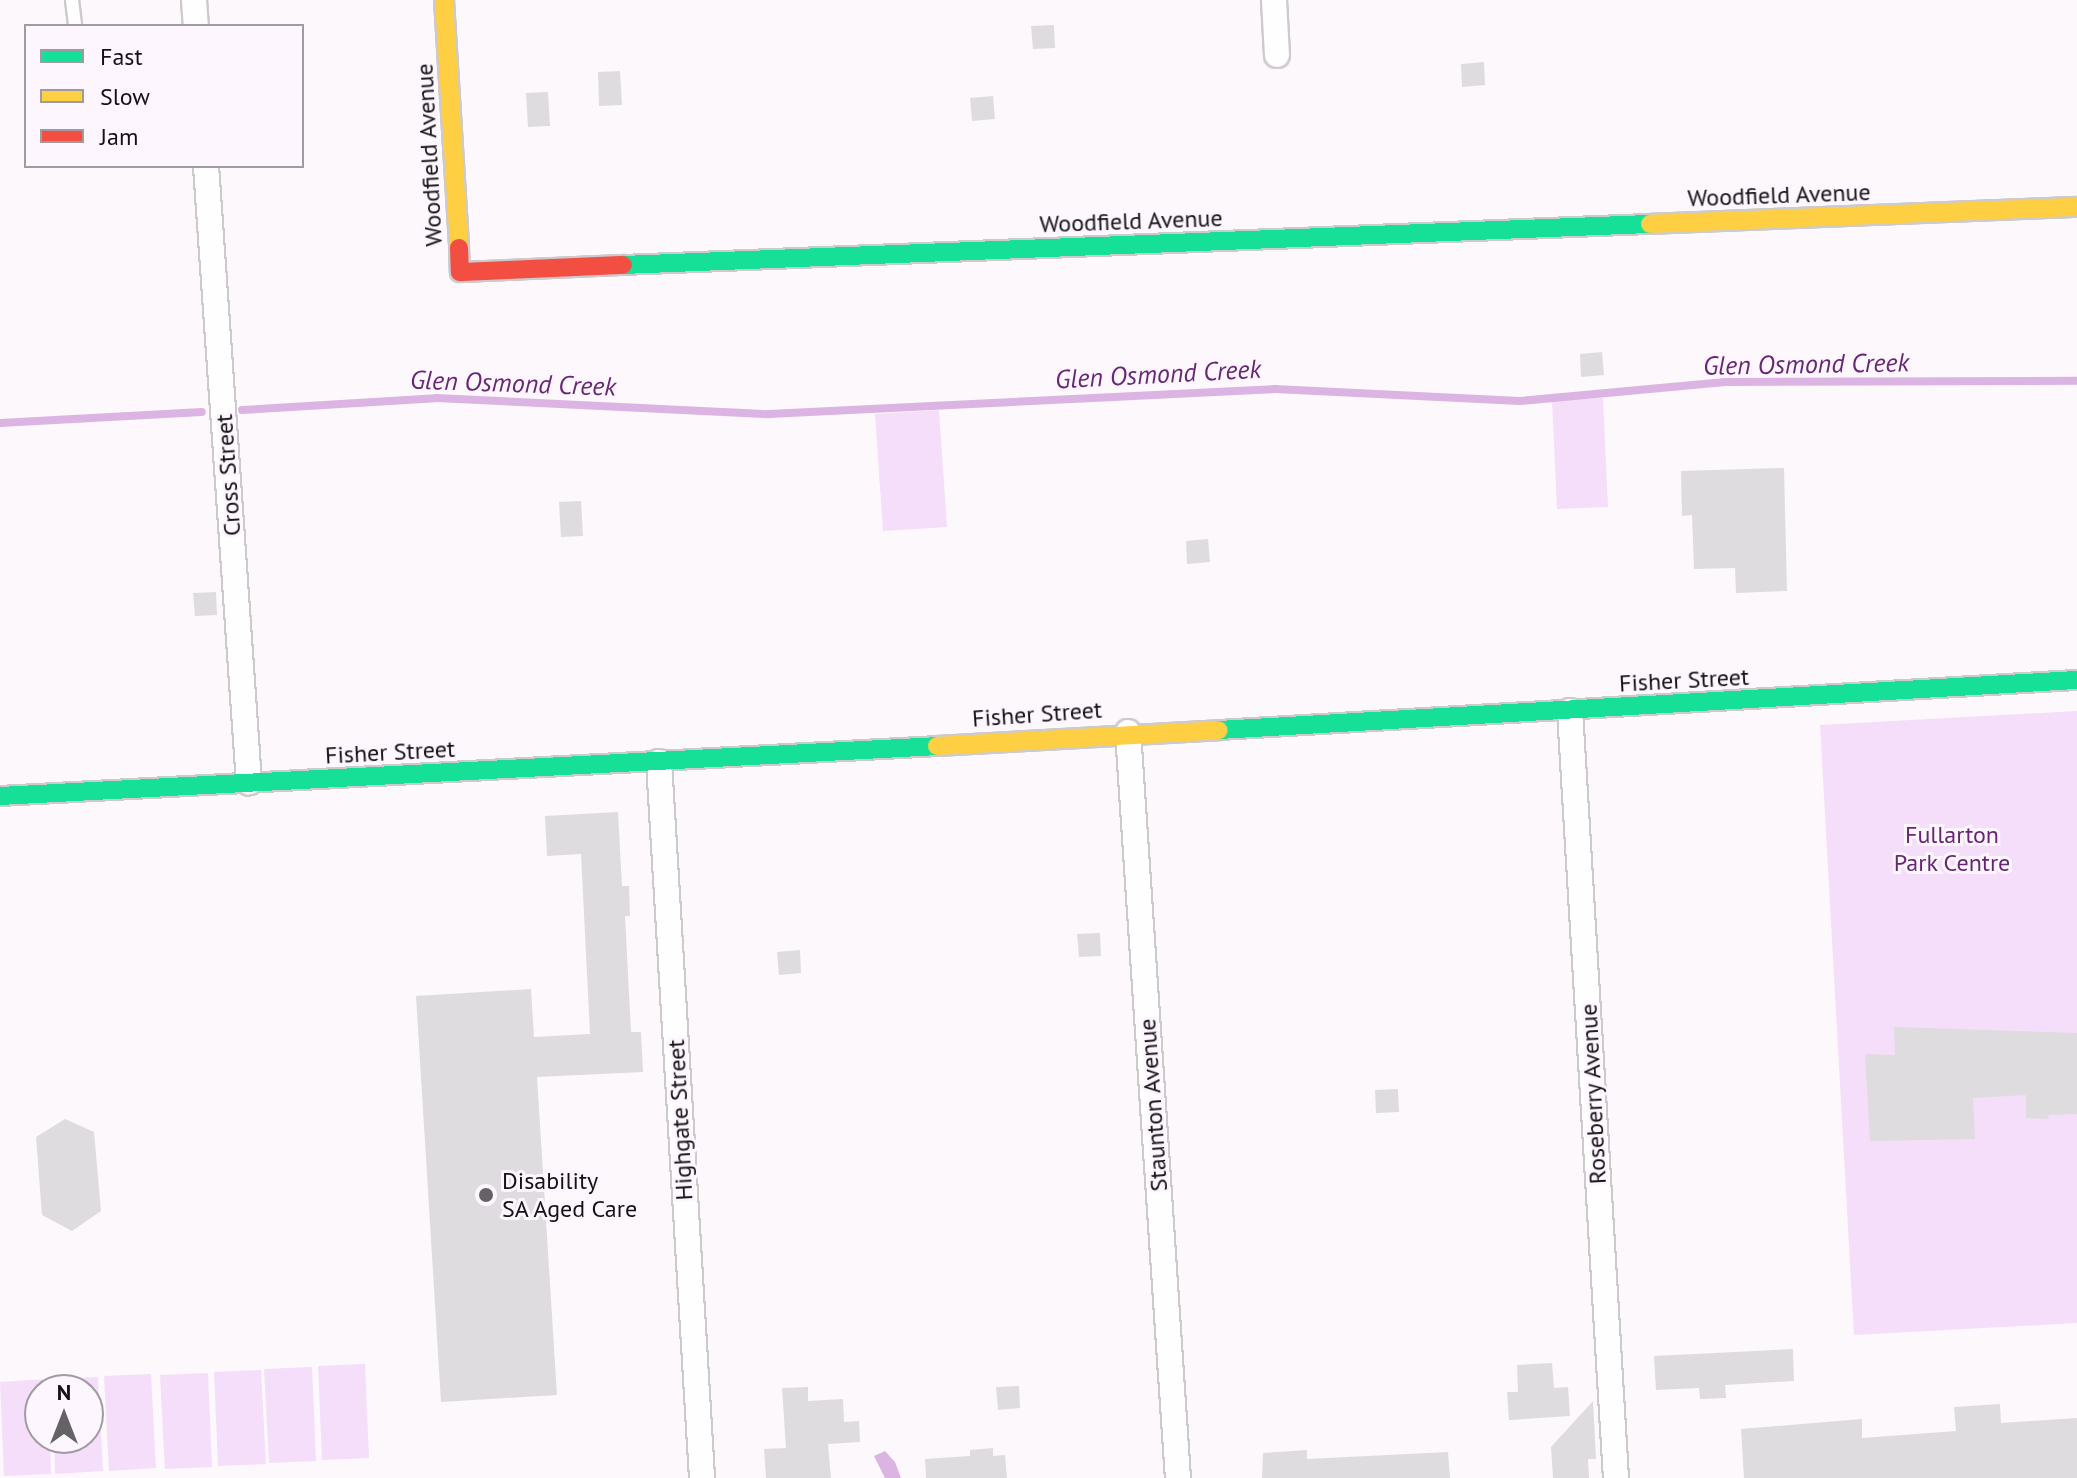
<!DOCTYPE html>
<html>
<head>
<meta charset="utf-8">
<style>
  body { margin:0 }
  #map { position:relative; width:2077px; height:1478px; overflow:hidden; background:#fcf8fc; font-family:"PT Sans",sans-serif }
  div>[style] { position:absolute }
  .green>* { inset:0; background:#f4def9 }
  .water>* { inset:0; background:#dbb4e3 }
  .stream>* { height:8px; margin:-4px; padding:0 4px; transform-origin:4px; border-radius:4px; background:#dbb4e3 }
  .building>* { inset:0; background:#dfdcdf }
  .roads { filter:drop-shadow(2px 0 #cdcacd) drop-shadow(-2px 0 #cdcacd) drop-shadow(0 2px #cdcacd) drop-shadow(0 -2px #cdcacd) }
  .lane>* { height:12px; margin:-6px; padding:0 6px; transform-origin:6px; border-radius:6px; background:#fffeff }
  .street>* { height:24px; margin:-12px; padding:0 12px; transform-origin:12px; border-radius:12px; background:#fffeff }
  .fast>* { height:18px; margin:-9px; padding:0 9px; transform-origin:9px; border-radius:9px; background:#16e098 }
  .slow>* { height:18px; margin:-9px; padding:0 9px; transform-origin:9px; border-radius:9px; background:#ffcf43 }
  .jam>* { height:18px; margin:-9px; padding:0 9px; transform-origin:9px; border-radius:9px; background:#f24e42 }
  .dots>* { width:22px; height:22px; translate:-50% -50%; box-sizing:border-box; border:4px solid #fdf6fe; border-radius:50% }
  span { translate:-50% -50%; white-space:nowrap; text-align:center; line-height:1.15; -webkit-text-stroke:6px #fdf6fe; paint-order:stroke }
  .street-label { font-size:24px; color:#141215 }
  .park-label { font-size:24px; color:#672673 }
  .poi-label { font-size:24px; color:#141215 }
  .left { translate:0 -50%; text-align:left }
  .water-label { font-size:26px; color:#672774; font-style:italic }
  .legend { position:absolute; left:24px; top:24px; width:280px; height:144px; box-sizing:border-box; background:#fdf6fe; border:2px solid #a09ba1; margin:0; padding:10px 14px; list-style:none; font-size:24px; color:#141215 }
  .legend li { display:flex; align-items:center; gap:16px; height:40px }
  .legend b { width:40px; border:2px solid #a09ba1 }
  .north { position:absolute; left:24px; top:1374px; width:80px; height:80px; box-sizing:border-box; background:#fdf6fe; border:2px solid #a09ba1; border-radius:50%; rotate:0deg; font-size:22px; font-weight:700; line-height:32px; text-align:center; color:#141215 }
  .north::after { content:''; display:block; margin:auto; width:28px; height:36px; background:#656266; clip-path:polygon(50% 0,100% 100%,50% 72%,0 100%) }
</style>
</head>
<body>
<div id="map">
  <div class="green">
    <i style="clip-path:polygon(1603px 398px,1608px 507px,1557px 509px,1552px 400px)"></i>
    <i style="clip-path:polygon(939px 410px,947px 527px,883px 531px,875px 414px)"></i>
    <i style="clip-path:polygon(2077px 711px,2077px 1323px,1854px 1335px,1820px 725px)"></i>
    <i style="clip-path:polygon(365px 1364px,369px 1458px,322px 1460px,318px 1366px)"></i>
    <i style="clip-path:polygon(312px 1367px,316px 1461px,269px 1463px,264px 1369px)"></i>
    <i style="clip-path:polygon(261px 1370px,266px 1464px,218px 1466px,214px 1372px)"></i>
    <i style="clip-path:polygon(208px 1373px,212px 1467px,165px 1469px,160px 1375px)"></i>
    <i style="clip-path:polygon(151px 1374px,156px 1468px,109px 1471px,104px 1376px)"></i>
    <i style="clip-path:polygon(98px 1377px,103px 1471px,55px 1474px,54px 1438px,88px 1438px,88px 1390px,51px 1390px,51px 1379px)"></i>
    <i style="clip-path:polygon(47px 1379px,47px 1390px,40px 1390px,40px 1438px,50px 1438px,51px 1474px,4px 1476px,0 1382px)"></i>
  </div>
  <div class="water">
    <i style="clip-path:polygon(885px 1451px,895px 1462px,901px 1478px,885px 1478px,874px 1456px)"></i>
  </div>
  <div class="stream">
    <i style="left:242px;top:410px;width:194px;rotate:-3.5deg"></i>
    <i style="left:436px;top:398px;width:333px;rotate:2.8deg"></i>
    <i style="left:769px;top:414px;width:507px;rotate:-2.83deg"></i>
    <i style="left:1275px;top:389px;width:245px;rotate:2.8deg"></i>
    <i style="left:1520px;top:401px;width:206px;rotate:-5.3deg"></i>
    <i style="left:1725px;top:382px;width:352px;rotate:-0.2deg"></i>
    <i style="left:0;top:423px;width:202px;rotate:-3.1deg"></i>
  </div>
  <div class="building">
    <i style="clip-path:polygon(1054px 25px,1055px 48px,1033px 49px,1031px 26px)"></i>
    <i style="clip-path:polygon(1484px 62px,1485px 85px,1462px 87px,1461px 64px)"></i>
    <i style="clip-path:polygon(620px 71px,622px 105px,599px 106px,598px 72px)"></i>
    <i style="clip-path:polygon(548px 92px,550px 126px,528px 127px,526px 93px)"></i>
    <i style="clip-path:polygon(993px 96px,995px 119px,972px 121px,970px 98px)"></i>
    <i style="clip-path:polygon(1602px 352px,1604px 375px,1581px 377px,1580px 354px)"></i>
    <i style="clip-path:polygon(1784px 468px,1787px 591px,1736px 593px,1735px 568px,1694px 569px,1692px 515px,1682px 516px,1681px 471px)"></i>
    <i style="clip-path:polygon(581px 501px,583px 536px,561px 537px,559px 502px)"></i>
    <i style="clip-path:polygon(1208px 539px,1210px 562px,1187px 564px,1186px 541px)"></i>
    <i style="clip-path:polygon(216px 592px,217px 615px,195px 616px,193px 593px)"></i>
    <i style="clip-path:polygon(618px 812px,622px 886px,629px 886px,630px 916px,625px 916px,631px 1032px,641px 1032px,643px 1072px,537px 1077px,557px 1395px,441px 1402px,416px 996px,531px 989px,534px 1037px,590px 1034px,581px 854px,547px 856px,545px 816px)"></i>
    <i style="clip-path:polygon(1100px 933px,1101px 956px,1079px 957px,1077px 934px)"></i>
    <i style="clip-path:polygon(800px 950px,801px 973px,779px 975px,777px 952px)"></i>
    <i style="clip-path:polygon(1894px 1027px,2077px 1033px,2077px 1114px,2048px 1115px,2049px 1119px,2026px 1118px,2026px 1095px,1973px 1098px,1975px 1139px,1870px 1141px,1865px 1054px,1895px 1055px)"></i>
    <i style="clip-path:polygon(1398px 1089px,1399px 1112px,1376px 1113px,1375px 1090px)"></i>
    <i style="clip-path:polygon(65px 1119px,94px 1132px,101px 1211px,72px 1231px,42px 1215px,36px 1137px)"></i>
    <i style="clip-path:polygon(1793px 1349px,1794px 1381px,1725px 1385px,1726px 1398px,1700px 1399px,1699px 1388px,1656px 1390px,1654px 1356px)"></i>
    <i style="clip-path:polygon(1552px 1363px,1554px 1388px,1568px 1387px,1570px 1416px,1509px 1420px,1507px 1392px,1518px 1392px,1517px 1365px)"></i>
    <i style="clip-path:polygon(1019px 1386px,1020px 1408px,998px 1410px,996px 1387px)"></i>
    <i style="clip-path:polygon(808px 1387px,808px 1401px,843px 1399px,844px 1422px,859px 1421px,860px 1442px,828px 1444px,831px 1478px,766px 1478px,764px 1449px,786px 1448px,782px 1388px)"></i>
    <i style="clip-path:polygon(1593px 1401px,1596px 1459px,1588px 1459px,1589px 1478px,1553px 1478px,1551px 1447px)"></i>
    <i style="clip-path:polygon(2000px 1404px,2001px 1423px,2077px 1418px,2077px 1478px,1744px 1478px,1741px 1429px,1862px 1419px,1862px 1438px,1956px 1431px,1954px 1407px)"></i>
    <i style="clip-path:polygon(993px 1448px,993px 1456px,1005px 1455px,1007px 1478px,926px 1478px,925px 1459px,970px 1456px,970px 1450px)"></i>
    <i style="clip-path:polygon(1307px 1450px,1307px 1459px,1448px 1452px,1450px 1478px,1262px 1478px,1263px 1453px)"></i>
  </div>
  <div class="roads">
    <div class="lane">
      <i style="left:72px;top:0;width:26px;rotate:83deg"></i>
    </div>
    <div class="street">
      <i style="left:194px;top:0;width:26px;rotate:86deg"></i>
      <i style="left:1274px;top:0;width:55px;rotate:86.9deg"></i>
      <i style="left:206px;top:166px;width:618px;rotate:86.01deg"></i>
      <i style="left:1570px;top:711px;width:768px;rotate:86.57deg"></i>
      <i style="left:1128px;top:732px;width:748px;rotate:86.17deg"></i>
      <i style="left:659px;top:762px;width:717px;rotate:86.56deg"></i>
    </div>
    <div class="fast">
      <i style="left:623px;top:265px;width:1028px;rotate:-2.29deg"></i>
      <i style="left:1219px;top:730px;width:859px;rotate:-3.34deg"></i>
      <i style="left:0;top:796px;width:938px;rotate:-3.05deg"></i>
    </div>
    <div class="slow">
      <i style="left:444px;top:0;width:248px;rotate:86.5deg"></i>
      <i style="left:1650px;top:224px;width:427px;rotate:-2.3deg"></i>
      <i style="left:937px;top:746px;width:282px;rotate:-3.2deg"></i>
    </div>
    <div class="jam">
      <i style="left:459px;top:248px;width:24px;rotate:88deg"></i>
      <i style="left:460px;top:272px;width:163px;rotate:-2.5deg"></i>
    </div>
  </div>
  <div class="dots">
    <i style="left:486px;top:1195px;background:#656266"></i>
  </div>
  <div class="street-label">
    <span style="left:429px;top:155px;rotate:-93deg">Woodfield Avenue</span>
    <span style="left:1779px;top:195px;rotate:-2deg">Woodfield Avenue</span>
    <span style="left:1131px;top:221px;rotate:-2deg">Woodfield Avenue</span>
    <span style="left:228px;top:475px;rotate:-94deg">Cross Street</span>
    <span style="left:1684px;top:680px;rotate:-3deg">Fisher Street</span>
    <span style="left:1037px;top:714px;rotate:-4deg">Fisher Street</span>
    <span style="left:390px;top:752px;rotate:-3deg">Fisher Street</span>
    <span style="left:1593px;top:1094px;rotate:-93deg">Roseberry Avenue</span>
    <span style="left:1153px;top:1105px;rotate:-94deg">Staunton Avenue</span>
    <span style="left:680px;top:1120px;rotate:-93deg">Highgate Street</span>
  </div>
  <div class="park-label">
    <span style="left:1952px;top:849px">Fullarton<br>Park Centre</span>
  </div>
  <div class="poi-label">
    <span class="left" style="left:502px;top:1195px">Disability<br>SA Aged Care</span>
  </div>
  <div class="water-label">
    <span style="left:1806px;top:364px;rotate:-1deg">Glen Osmond Creek</span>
    <span style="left:1158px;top:374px;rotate:-3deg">Glen Osmond Creek</span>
    <span style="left:513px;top:383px;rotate:2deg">Glen Osmond Creek</span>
  </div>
  <ul class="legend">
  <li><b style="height:10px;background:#16e098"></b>Fast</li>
  <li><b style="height:10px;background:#ffcf43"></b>Slow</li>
  <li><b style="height:10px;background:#f24e42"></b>Jam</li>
  </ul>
  <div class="north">N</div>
</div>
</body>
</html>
